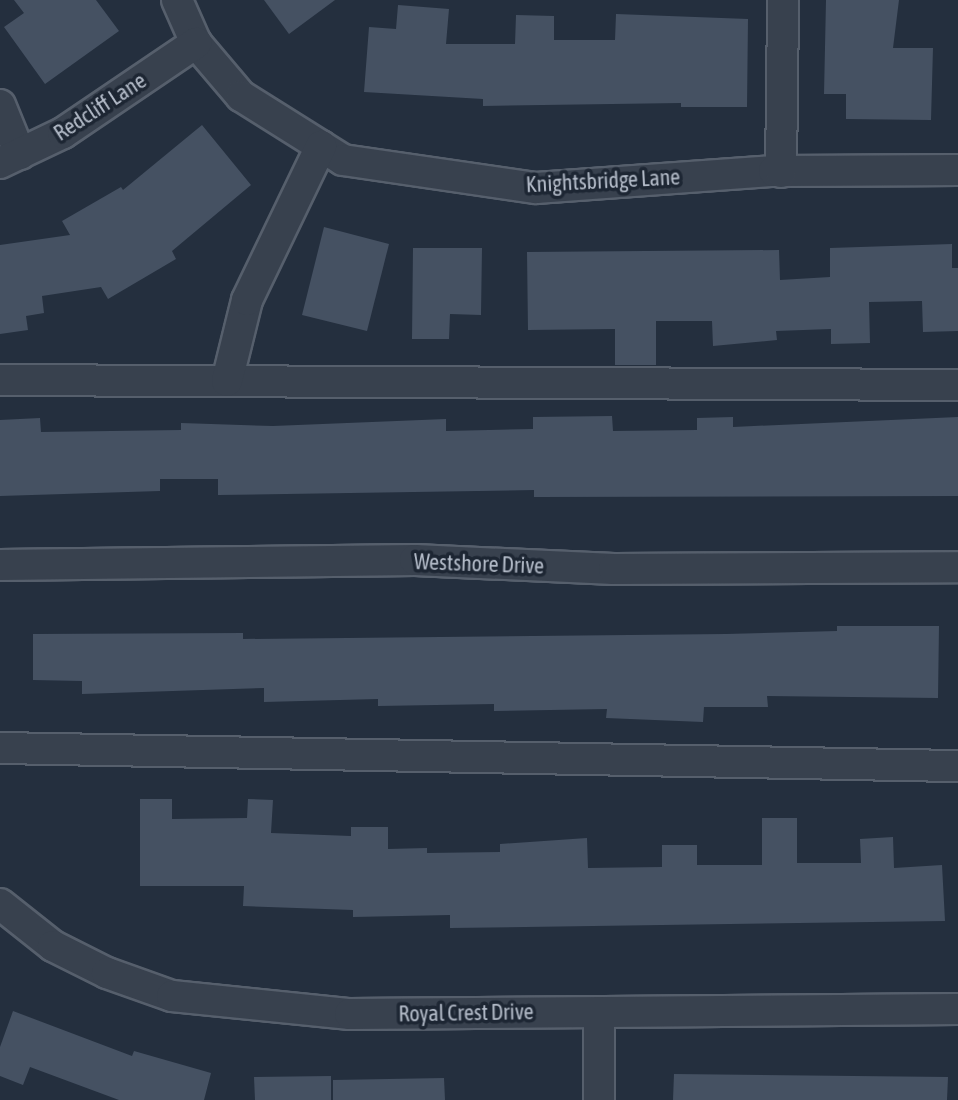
<!DOCTYPE html>
<html>
<head>
<meta charset="utf-8">
<style>
  body { margin:0 }
  #map { position:relative; width:958px; height:1100px; overflow:hidden; background:#242f3e; font-family:"Asap Condensed",sans-serif }
  div>[style] { position:absolute }
  .building>* { inset:0; background:#455162 }
  .roads { filter:drop-shadow(2px 0 #565f6c) drop-shadow(-2px 0 #565f6c) drop-shadow(0 2px #565f6c) drop-shadow(0 -2px #565f6c) }
  .minor>* { height:30px; margin:-15px; padding:0 15px; transform-origin:15px; border-radius:15px; background:#38414e }
  span { translate:-50% -50%; white-space:nowrap; text-align:center; line-height:1.15; -webkit-text-stroke:7px #1d2633; paint-order:stroke }
  .street-label { font-size:22px; color:#b4bcc9 }
</style>
</head>
<body>
<div id="map">
  <div class="building">
    <i style="clip-path:polygon(14px 0,96px 0,119px 31px,45px 84px,4px 27px,24px 13px)"></i>
    <i style="clip-path:polygon(264px 0,335px 0,289px 34px)"></i>
    <i style="clip-path:polygon(826px 0,899px 0,893px 48px,933px 48px,931px 120px,846px 119px,846px 94px,824px 94px)"></i>
    <i style="clip-path:polygon(398px 5px,449px 9px,446px 44px,515px 44px,516px 15px,554px 16px,554px 40px,615px 40px,616px 14px,748px 19px,747px 107px,681px 107px,681px 103px,483px 106px,483px 99px,364px 92px,369px 27px,396px 29px)"></i>
    <i style="clip-path:polygon(202px 125px,251px 185px,172px 251px,176px 259px,108px 299px,101px 287px,42px 296px,44px 313px,26px 316px,28px 330px,0 334px,0 245px,70px 235px,62px 221px,121px 187px,123px 190px)"></i>
    <i style="clip-path:polygon(324px 227px,389px 244px,367px 331px,302px 315px)"></i>
    <i style="clip-path:polygon(952px 244px,952px 268px,958px 268px,958px 331px,923px 332px,922px 301px,869px 302px,870px 343px,831px 344px,831px 329px,776px 331px,777px 340px,713px 346px,712px 321px,656px 321px,656px 365px,615px 365px,615px 329px,528px 330px,527px 252px,779px 250px,780px 280px,830px 277px,830px 248px)"></i>
    <i style="clip-path:polygon(413px 248px,482px 248px,481px 315px,450px 314px,449px 339px,412px 339px)"></i>
    <i style="clip-path:polygon(612px 416px,613px 431px,697px 430px,697px 418px,733px 417px,733px 427px,958px 417px,958px 496px,534px 497px,534px 490px,218px 495px,218px 479px,160px 479px,160px 491px,0 496px,0 420px,40px 418px,41px 432px,181px 430px,181px 423px,273px 426px,446px 419px,446px 431px,533px 429px,533px 417px)"></i>
    <i style="clip-path:polygon(837px 626px,939px 626px,938px 698px,767px 696px,768px 707px,704px 707px,703px 722px,606px 718px,607px 709px,494px 711px,494px 704px,378px 706px,378px 699px,264px 702px,264px 688px,82px 694px,82px 681px,33px 680px,33px 634px,243px 633px,243px 639px,726px 634px,837px 631px)"></i>
    <i style="clip-path:polygon(140px 799px,172px 799px,172px 819px,247px 818px,248px 799px,273px 800px,271px 833px,351px 836px,351px 827px,388px 827px,388px 849px,427px 848px,427px 853px,500px 852px,500px 844px,587px 838px,588px 868px,662px 867px,662px 845px,697px 845px,697px 865px,762px 865px,762px 818px,797px 818px,797px 863px,861px 863px,860px 839px,893px 837px,894px 868px,942px 865px,945px 921px,450px 928px,450px 915px,353px 917px,353px 910px,243px 906px,244px 886px,140px 886px)"></i>
    <i style="clip-path:polygon(13px 1011px,132px 1056px,134px 1051px,211px 1073px,204px 1100px,119px 1100px,30px 1067px,23px 1085px,0 1076px,0 1047px)"></i>
    <i style="clip-path:polygon(674px 1074px,948px 1077px,947px 1100px,673px 1100px)"></i>
    <i style="clip-path:polygon(331px 1076px,331px 1100px,255px 1100px,254px 1077px)"></i>
    <i style="clip-path:polygon(444px 1078px,445px 1100px,333px 1100px,333px 1080px)"></i>
  </div>
  <div class="roads">
    <div class="minor">
      <i style="left:177px;top:0;width:47px;rotate:66.2deg"></i>
      <i style="left:196px;top:43px;width:70px;rotate:49.7deg"></i>
      <i style="left:241px;top:96px;width:120px;rotate:32.1deg"></i>
      <i style="left:343px;top:160px;width:195px;rotate:8.3deg"></i>
      <i style="left:536px;top:188px;width:239px;rotate:-4.1deg"></i>
      <i style="left:774px;top:171px;width:184px;rotate:-0.3deg"></i>
      <i style="left:0;top:105px;width:53px;rotate:67.8deg"></i>
      <i style="left:0;top:163px;width:70px;rotate:-25.5deg"></i>
      <i style="left:63px;top:133px;width:161px;rotate:-34.1deg"></i>
      <i style="left:781px;top:172px;width:172px;rotate:-89.3deg"></i>
      <i style="left:0;top:380px;width:958px;rotate:0.3deg"></i>
      <i style="left:227px;top:381px;width:83px;rotate:-76.1deg"></i>
      <i style="left:247px;top:300px;width:171px;rotate:-64.3deg"></i>
      <i style="left:0;top:565px;width:415px;rotate:-0.7deg"></i>
      <i style="left:415px;top:560px;width:199px;rotate:2.6deg"></i>
      <i style="left:614px;top:569px;width:344px;rotate:-0.3deg"></i>
      <i style="left:0;top:748px;width:958px;rotate:1.08deg"></i>
      <i style="left:0;top:904px;width:68px;rotate:38.4deg"></i>
      <i style="left:53px;top:946px;width:60px;rotate:26.6deg"></i>
      <i style="left:107px;top:973px;width:69px;rotate:19.5deg"></i>
      <i style="left:172px;top:996px;width:179px;rotate:5.8deg"></i>
      <i style="left:350px;top:1014px;width:608px;rotate:-0.47deg"></i>
      <i style="left:599px;top:1012px;width:88px;rotate:90deg"></i>
    </div>
  </div>
  <div class="street-label">
    <span style="left:100px;top:107px;rotate:-33deg">Redcliff Lane</span>
    <span style="left:603px;top:181px;rotate:-3deg">Knightsbridge Lane</span>
    <span style="left:479px;top:564px;rotate:2deg">Westshore Drive</span>
    <span style="left:466px;top:1013px;rotate:-1deg">Royal Crest Drive</span>
  </div>
</div>
</body>
</html>
